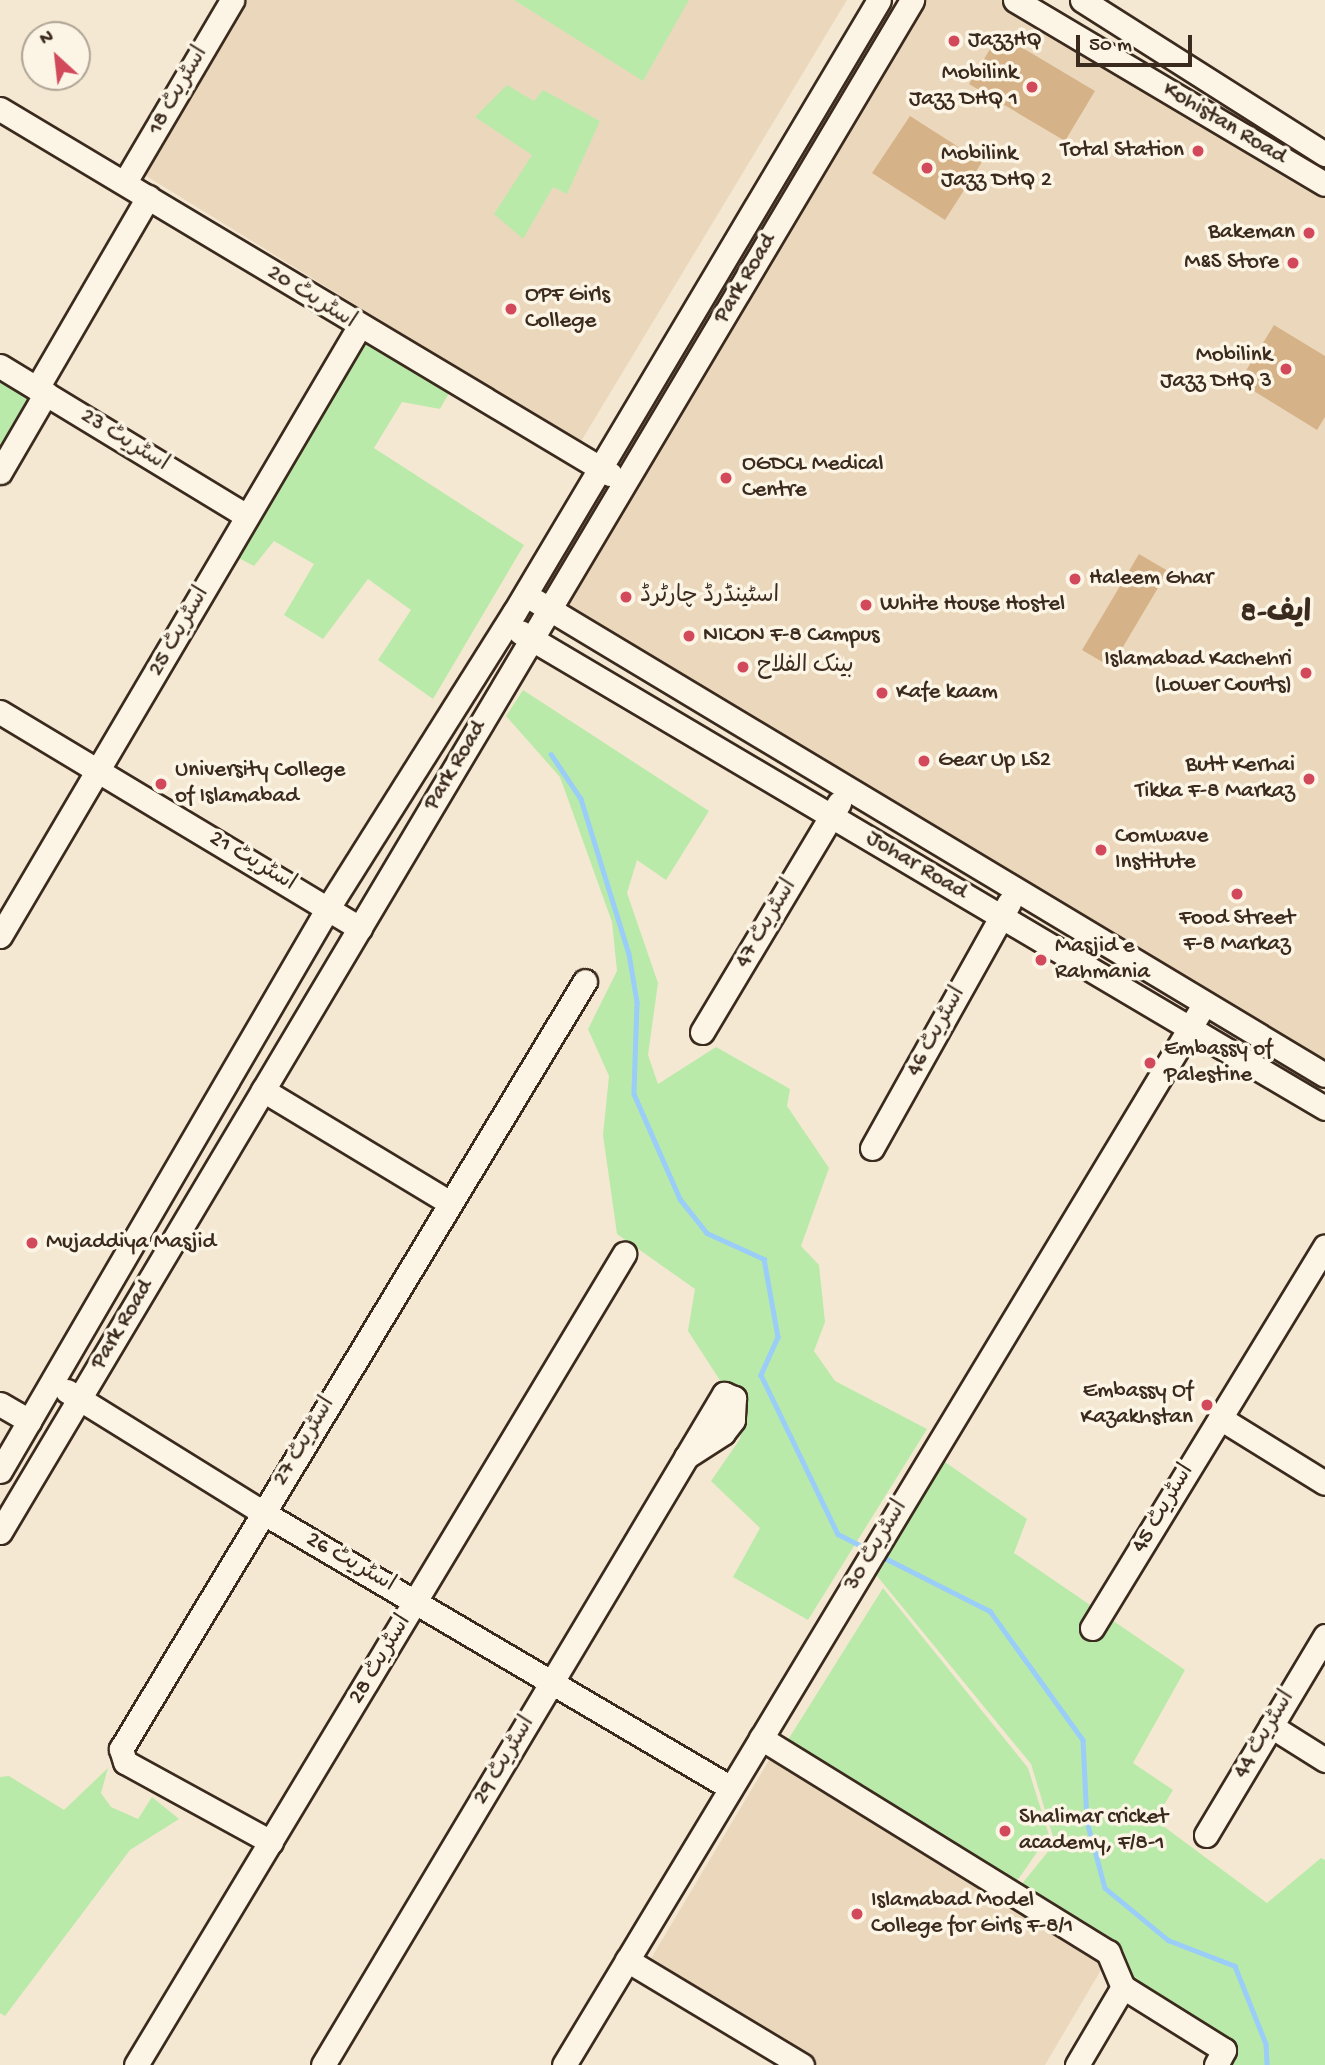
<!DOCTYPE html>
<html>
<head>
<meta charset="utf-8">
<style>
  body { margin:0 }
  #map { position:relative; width:1325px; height:2065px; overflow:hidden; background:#f4e8d2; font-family:"Gochi Hand","Playpen Sans Arabic",sans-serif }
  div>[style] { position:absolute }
  .built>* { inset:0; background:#ebd8bc }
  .green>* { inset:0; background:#baeaaa }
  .stream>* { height:4.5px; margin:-2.25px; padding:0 2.25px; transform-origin:2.25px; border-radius:2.25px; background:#9acdf7 }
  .building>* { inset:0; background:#d6b288 }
  .roads { filter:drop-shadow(2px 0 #3b2a1e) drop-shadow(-2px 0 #3b2a1e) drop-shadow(0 2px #3b2a1e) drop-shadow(0 -2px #3b2a1e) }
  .minor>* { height:23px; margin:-11.5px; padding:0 11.5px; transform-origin:11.5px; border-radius:11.5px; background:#fcf5e5 }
  .dots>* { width:19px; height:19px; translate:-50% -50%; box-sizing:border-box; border:4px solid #fcf5e5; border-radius:50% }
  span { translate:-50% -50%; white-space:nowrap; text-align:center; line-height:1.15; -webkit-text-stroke:7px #fcf5e5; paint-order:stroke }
  .poi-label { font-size:23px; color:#3b2a1e }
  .left { translate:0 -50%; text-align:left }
  .right { translate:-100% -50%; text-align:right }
  .street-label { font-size:23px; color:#3b2a1e }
  .district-label { font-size:30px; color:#3b2a1e; font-weight:700 }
  .north { position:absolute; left:21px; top:21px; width:70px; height:70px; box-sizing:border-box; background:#fcf5e5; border:2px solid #afa495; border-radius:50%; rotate:333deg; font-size:19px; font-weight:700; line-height:28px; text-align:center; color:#3b2a1e }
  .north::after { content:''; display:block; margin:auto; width:24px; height:32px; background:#d1495b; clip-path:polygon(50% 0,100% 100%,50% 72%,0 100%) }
  .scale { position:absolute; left:1076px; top:35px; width:116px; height:32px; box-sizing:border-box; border:4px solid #3b2a1e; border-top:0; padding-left:9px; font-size:21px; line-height:24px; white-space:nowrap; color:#3b2a1e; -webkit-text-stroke:5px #fcf5e5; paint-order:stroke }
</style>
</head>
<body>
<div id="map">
  <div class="built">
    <i style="clip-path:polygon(246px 0,847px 0,580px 443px,143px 174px)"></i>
    <i style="clip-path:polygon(912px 0,1015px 0,1325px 185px,1325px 1075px,549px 610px)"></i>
    <i style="clip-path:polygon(772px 1755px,1108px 1958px,1045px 2065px,812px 2065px,646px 1967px)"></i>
  </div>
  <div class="green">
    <i style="clip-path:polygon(514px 0,689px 0,643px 81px)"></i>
    <i style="clip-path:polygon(507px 85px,534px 101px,543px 90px,600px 121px,567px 194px,553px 187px,523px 239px,494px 214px,532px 155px,475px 117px)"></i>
    <i style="clip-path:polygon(364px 338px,449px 393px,440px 409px,402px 402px,374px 448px,524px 545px,433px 699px,378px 660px,411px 610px,368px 579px,323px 639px,284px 615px,314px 564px,274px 541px,254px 566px,231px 554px)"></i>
    <i style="clip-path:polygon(0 375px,34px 394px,0 449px)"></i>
    <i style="clip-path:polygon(523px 690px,709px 811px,666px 880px,637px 860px,627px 893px,658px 983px,648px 1055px,658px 1084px,716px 1047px,790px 1089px,787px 1106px,829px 1168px,801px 1246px,819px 1265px,825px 1322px,814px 1351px,835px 1381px,927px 1429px,808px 1620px,733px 1577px,760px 1528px,711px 1481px,740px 1439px,745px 1406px,723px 1385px,688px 1331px,695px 1289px,617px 1234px,603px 1135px,609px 1076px,588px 1029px,617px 971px,612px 922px,560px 777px,506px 716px)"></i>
    <i style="clip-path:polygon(942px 1460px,1027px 1519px,1014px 1553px,1185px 1670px,1133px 1763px,1173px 1790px,1155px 1820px,1267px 1903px,1321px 1858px,1325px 1860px,1325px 2065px,1232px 2065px,1230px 2047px,1131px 1983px,1021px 1885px,1055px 1843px,1031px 1764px,877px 1576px)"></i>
    <i style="clip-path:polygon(883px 1588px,1028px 1768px,1049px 1835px,1017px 1881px,786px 1743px)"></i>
    <i style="clip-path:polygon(108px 1768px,101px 1793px,111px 1807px,138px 1819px,152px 1797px,179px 1819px,130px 1850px,5px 2016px,0 2013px,0 1777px,9px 1776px,64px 1810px)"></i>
  </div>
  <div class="stream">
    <i style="left:551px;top:754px;width:54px;rotate:56.3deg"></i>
    <i style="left:581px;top:799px;width:162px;rotate:72.8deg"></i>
    <i style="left:629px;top:954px;width:49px;rotate:80.5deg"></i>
    <i style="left:637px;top:1002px;width:92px;rotate:91.9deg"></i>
    <i style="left:634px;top:1094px;width:115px;rotate:66.3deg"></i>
    <i style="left:680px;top:1199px;width:43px;rotate:51.5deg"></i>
    <i style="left:707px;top:1233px;width:63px;rotate:24.5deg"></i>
    <i style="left:764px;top:1259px;width:79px;rotate:79.8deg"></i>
    <i style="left:778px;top:1337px;width:42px;rotate:114.1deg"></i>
    <i style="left:761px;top:1375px;width:177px;rotate:64.2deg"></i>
    <i style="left:838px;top:1534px;width:27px;rotate:27deg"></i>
    <i style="left:885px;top:1558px;width:118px;rotate:26.8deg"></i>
    <i style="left:990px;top:1611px;width:159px;rotate:54.2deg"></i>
    <i style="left:1083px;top:1740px;width:81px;rotate:87.2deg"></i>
    <i style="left:1087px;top:1821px;width:69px;rotate:75deg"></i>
    <i style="left:1105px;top:1888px;width:82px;rotate:39.5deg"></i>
    <i style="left:1168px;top:1940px;width:72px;rotate:21.2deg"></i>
    <i style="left:1235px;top:1966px;width:84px;rotate:68.3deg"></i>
    <i style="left:1266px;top:2044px;width:21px;rotate:87deg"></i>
  </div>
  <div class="building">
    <i style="clip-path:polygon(999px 34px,1095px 91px,1065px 141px,969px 84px)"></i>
    <i style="clip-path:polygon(910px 116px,982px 162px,945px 220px,872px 173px)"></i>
    <i style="clip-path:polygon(1274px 325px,1325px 356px,1325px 417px,1317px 430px,1239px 382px)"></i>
    <i style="clip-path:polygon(1139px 554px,1168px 571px,1111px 667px,1082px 650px)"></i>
  </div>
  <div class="roads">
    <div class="minor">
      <i style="left:1015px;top:0;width:360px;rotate:30.7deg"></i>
      <i style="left:1082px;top:0;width:288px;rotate:32.4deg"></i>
      <i style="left:0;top:109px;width:711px;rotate:30.89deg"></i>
      <i style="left:125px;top:182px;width:211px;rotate:-59.5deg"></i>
      <i style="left:0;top:366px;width:289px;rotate:31.3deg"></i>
      <i style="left:37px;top:388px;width:221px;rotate:-59.8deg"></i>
      <i style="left:0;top:472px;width:91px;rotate:-59.8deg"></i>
      <i style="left:536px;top:601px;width:920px;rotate:31deg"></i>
      <i style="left:520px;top:632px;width:935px;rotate:30.6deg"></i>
      <i style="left:0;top:712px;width:420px;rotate:31deg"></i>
      <i style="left:0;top:936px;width:707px;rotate:-59.48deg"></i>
      <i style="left:702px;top:1032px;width:267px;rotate:-59.1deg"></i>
      <i style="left:263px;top:1090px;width:218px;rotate:31.1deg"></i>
      <i style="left:872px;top:1148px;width:281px;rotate:-60.8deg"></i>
      <i style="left:67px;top:1391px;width:229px;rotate:31.8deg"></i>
      <i style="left:262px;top:1512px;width:544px;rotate:30.48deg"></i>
      <i style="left:0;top:1404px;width:34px;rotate:30deg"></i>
      <i style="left:1220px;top:1418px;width:123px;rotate:31.8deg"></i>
      <i style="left:0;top:1471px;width:652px;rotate:-59.78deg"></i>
      <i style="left:328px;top:908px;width:349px;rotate:-57.8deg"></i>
      <i style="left:514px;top:613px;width:713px;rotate:-59.23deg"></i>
      <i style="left:0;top:1532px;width:1783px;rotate:-59.23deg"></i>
      <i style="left:1092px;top:1628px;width:447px;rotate:-58.6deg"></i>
      <i style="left:1271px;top:1726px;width:64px;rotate:32.2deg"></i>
      <i style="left:761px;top:1738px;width:408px;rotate:31.7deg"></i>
      <i style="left:1108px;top:1952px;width:38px;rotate:67deg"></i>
      <i style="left:1123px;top:1987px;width:119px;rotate:32deg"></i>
      <i style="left:1224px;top:2050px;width:17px;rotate:118deg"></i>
      <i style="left:1206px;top:1835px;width:232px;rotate:-59.1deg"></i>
      <i style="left:271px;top:1842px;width:166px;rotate:-151.3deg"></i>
      <i style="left:125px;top:1762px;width:14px;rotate:-107deg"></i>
      <i style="left:121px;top:1749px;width:897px;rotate:-58.86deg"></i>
      <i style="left:627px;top:1960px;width:204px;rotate:31deg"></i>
      <i style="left:136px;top:2065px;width:947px;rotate:-58.96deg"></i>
      <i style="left:323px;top:2065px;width:782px;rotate:-59.14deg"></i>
      <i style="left:724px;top:1394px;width:11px;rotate:22deg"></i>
      <i style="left:734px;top:1398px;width:22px;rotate:93deg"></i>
      <i style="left:733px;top:1420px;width:16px;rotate:128deg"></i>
      <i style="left:723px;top:1433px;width:44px;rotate:147deg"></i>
      <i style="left:564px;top:2065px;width:1240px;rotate:-58.89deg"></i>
      <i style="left:1077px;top:2065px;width:91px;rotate:-59.5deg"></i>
    </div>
  </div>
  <div class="dots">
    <i style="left:954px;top:41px;background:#d1495b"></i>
    <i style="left:1032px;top:87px;background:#d1495b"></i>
    <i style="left:1198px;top:151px;background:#d1495b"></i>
    <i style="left:927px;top:168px;background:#d1495b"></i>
    <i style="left:1309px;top:233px;background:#d1495b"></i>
    <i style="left:1293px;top:263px;background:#d1495b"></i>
    <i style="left:511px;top:309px;background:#d1495b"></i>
    <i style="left:1286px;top:369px;background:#d1495b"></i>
    <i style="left:726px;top:478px;background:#d1495b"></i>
    <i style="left:1075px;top:579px;background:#d1495b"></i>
    <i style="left:626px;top:597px;background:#d1495b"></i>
    <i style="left:866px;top:605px;background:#d1495b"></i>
    <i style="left:689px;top:636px;background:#d1495b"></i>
    <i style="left:743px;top:667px;background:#d1495b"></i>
    <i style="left:1306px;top:673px;background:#d1495b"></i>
    <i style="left:882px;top:693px;background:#d1495b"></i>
    <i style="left:924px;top:761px;background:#d1495b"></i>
    <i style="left:1309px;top:779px;background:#d1495b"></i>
    <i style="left:161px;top:784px;background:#d1495b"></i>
    <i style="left:1101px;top:850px;background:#d1495b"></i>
    <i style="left:1237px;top:894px;background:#d1495b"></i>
    <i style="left:1041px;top:960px;background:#d1495b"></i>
    <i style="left:1150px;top:1063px;background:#d1495b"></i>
    <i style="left:32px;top:1243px;background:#d1495b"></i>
    <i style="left:1207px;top:1405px;background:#d1495b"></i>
    <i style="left:1005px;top:1831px;background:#d1495b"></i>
    <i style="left:857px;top:1914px;background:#d1495b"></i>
  </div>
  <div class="poi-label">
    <span class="left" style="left:968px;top:41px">JazzHQ</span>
    <span class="right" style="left:1018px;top:87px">Mobilink<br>Jazz DHQ 1</span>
    <span class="right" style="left:1184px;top:151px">Total Station</span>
    <span class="left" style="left:941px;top:168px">Mobilink<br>Jazz DHQ 2</span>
    <span class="right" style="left:1295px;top:233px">Bakeman</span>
    <span class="right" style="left:1279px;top:263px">M&amp;S Store</span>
    <span class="left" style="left:525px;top:309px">OPF Girls<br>College</span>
    <span class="right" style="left:1272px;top:369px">Mobilink<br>Jazz DHQ 3</span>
    <span class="left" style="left:742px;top:478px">OGDCL Medical<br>Centre</span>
    <span class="left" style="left:1089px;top:579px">Haleem Ghar</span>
    <span class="left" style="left:640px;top:597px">اسٹینڈرڈ چارٹرڈ</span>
    <span class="left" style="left:880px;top:605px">White House Hostel</span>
    <span class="left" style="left:703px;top:636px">NICON F-8 Campus</span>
    <span class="right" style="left:1292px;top:673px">Islamabad Kachehri<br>(Lower Courts)</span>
    <span class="left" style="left:757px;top:667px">بینک الفلاح</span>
    <span class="left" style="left:896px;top:693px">Kafe kaam</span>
    <span class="left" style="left:938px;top:761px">Gear Up LS2</span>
    <span class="right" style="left:1295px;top:779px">Butt Kerhai<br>Tikka F-8 Markaz</span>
    <span class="left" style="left:175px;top:784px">University College<br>of Islamabad</span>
    <span class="left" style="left:1115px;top:850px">Comwave<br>Institute</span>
    <span style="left:1237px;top:932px">Food Street<br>F-8 Markaz</span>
    <span class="left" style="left:1055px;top:960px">Masjid e<br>Rahmania</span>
    <span class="left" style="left:1164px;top:1063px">Embassy of<br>Palestine</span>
    <span class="left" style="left:46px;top:1243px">Mujaddiya Masjid</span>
    <span class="right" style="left:1193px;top:1405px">Embassy Of<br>Kazakhstan</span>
    <span class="left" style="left:1019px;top:1831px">Shalimar cricket<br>academy, F/8-1</span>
    <span class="left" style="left:871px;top:1914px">Islamabad Model<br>College for Girls F-8/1</span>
  </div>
  <div class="street-label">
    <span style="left:179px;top:91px;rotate:-60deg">اسٹریٹ 18</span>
    <span style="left:1224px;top:124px;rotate:31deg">Kohistan Road</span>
    <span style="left:746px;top:279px;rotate:-59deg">Park Road</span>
    <span style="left:311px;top:298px;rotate:32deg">اسٹریٹ 20</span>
    <span style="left:124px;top:441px;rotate:32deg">اسٹریٹ 23</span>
    <span style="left:180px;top:632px;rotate:-60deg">اسٹریٹ 25</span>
    <span style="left:456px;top:766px;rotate:-59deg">Park Road</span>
    <span style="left:252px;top:862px;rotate:31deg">اسٹریٹ 21</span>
    <span style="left:916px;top:866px;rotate:31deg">Johar Road</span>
    <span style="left:767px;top:924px;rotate:-59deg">اسٹریٹ 47</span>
    <span style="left:937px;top:1032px;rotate:-61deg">اسٹریٹ 46</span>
    <span style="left:123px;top:1325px;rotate:-59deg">Park Road</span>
    <span style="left:305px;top:1442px;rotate:-59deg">اسٹریٹ 27</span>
    <span style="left:1164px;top:1509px;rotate:-59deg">اسٹریٹ 45</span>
    <span style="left:877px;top:1546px;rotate:-59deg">اسٹریٹ 30</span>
    <span style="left:350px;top:1563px;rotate:30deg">اسٹریٹ 26</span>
    <span style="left:381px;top:1660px;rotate:-59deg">اسٹریٹ 28</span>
    <span style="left:1265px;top:1735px;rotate:-59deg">اسٹریٹ 44</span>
    <span style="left:505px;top:1761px;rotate:-59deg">اسٹریٹ 29</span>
  </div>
  <div class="district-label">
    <span style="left:1276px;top:615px">ایف-8</span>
  </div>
  <div class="north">N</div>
  <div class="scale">50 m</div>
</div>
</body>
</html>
